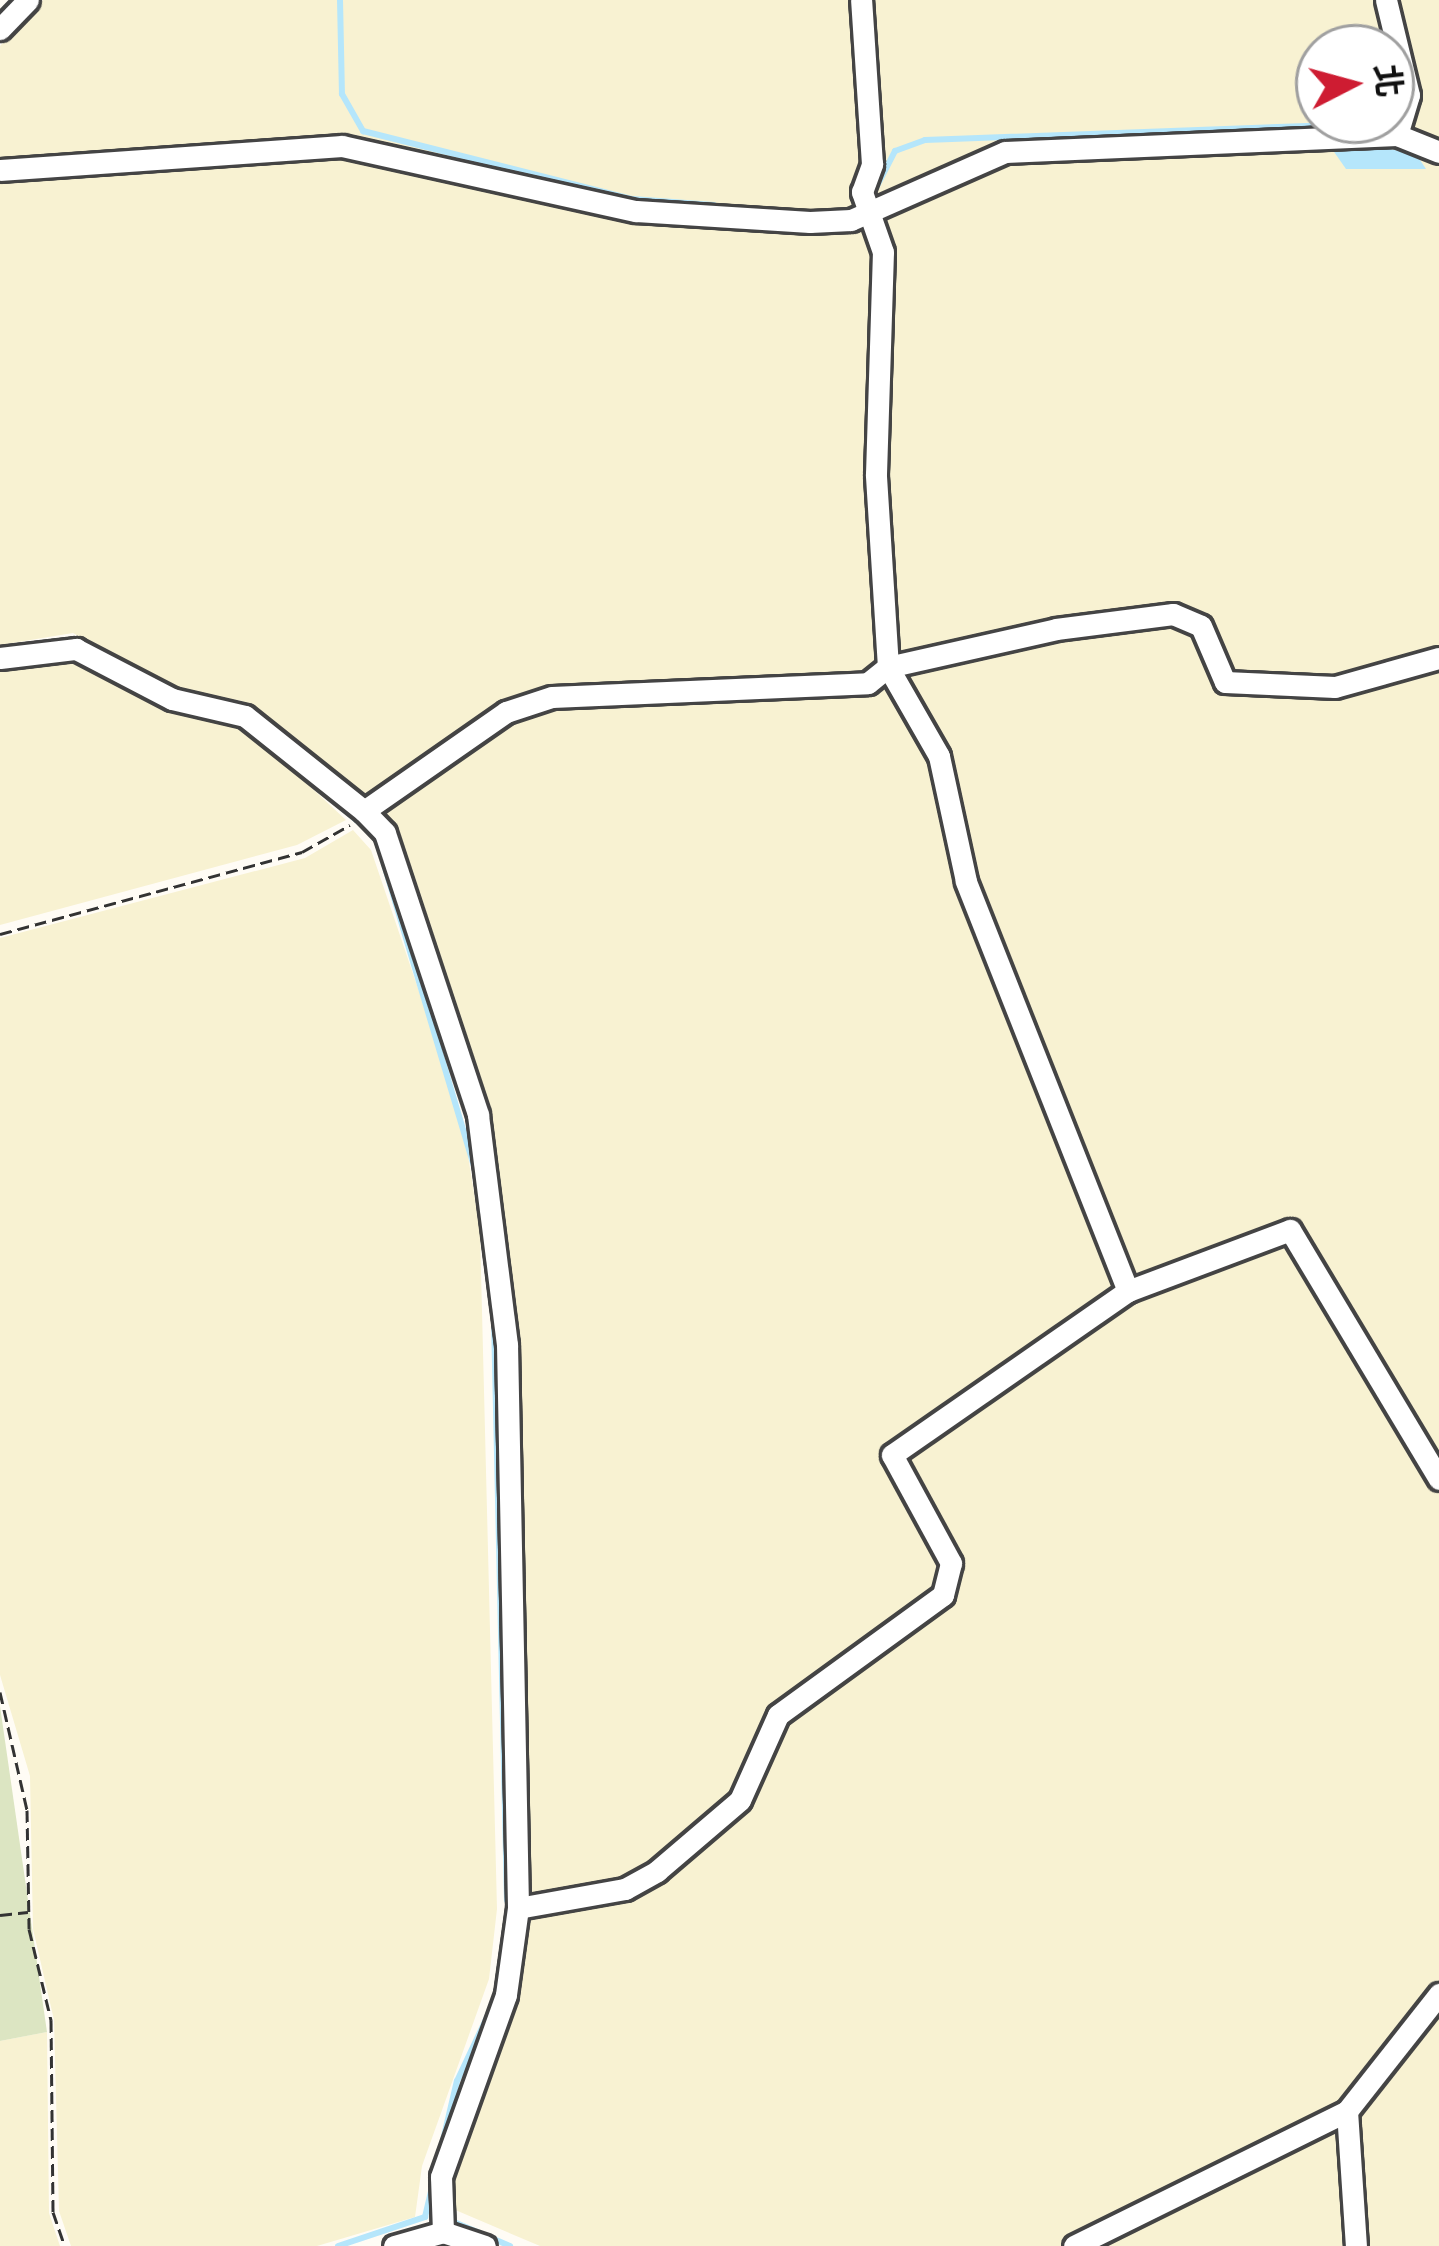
<!DOCTYPE html>
<html>
<head>
<meta charset="utf-8">
<style>
  body { margin:0 }
  #map { position:relative; width:1439px; height:2246px; overflow:hidden; background:#fffcf5; font-family:"Zilla Slab","Noto Sans TC",serif }
  div>[style] { position:absolute }
  .farmland>* { inset:0; background:#f8f2d2 }
  .cemetery>* { inset:0; background:#dce5c2 }
  .water>* { inset:0; background:#b5e6fb }
  .stream>* { height:6px; margin:-3px; padding:0 3px; transform-origin:3px; border-radius:3px; background:#b5e6fb }
  .path>* { height:3px; margin-top:-1.5px; transform-origin:0; background:repeating-linear-gradient(90deg,#333 0 12px,transparent 0 18px) }
  .roads { filter:drop-shadow(3px 0 #444) drop-shadow(-3px 0 #444) drop-shadow(0 3px #444) drop-shadow(0 -3px #444) }
  .minor>* { height:21px; margin:-10.5px; padding:0 10.5px; transform-origin:10.5px; border-radius:10.5px; background:#fff }
  span { translate:-50% -50%; white-space:nowrap; text-align:center; line-height:1.15; -webkit-text-stroke:12px #fff; paint-order:stroke }
  .north { position:absolute; left:1295px; top:24px; width:120px; height:120px; box-sizing:border-box; background:#fff; border:3px solid #a0a0a0; border-radius:50%; rotate:84deg; font-size:33px; font-weight:700; line-height:48px; text-align:center; color:#111 }
  .north::after { content:''; display:block; margin:auto; width:42px; height:54px; background:#ce1c32; clip-path:polygon(50% 0,100% 100%,50% 72%,0 100%) }
</style>
</head>
<body>
<div id="map">
  <div class="farmland">
    <i style="clip-path:polygon(evenodd,43px 0,1439px 0,1439px 2246px,540px 2246px,453px 2209px,450px 2171px,504px 2031px,525px 1921px,514px 1354px,497px 1170px,385px 822px,242px 701px,175px 689px,73px 633px,0 645px,0 46px,43px 0,1319px 48px,1391px 48px,1391px 120px,1319px 120px,1319px 48px)"></i>
    <i style="clip-path:polygon(68px 662px,255px 735px,346px 820px,297px 845px,0 925px,0 670px)"></i>
    <i style="clip-path:polygon(353px 830px,371px 850px,462px 1118px,480px 1231px,497px 1909px,489px 1979px,422px 2166px,415px 2217px,317px 2246px,71px 2246px,59px 2211px,54px 2020px,33px 1929px,30px 1776px,0 1675px,0 938px,305px 858px)"></i>
    <i style="clip-path:polygon(47px 2032px,49px 2213px,60px 2246px,0 2246px,0 2041px)"></i>
  </div>
  <div class="cemetery">
    <i style="clip-path:polygon(0 1706px,47px 2032px,0 2041px)"></i>
  </div>
  <div class="water">
    <i style="clip-path:polygon(1374px 146px,1416px 154px,1426px 169px,1346px 169px,1332px 149px)"></i>
  </div>
  <div class="stream">
    <i style="left:340px;top:0;width:94px;rotate:88.8deg"></i>
    <i style="left:342px;top:94px;width:43px;rotate:60.4deg"></i>
    <i style="left:363px;top:131px;width:277px;rotate:14.2deg"></i>
    <i style="left:632px;top:199px;width:82px;rotate:4.2deg"></i>
    <i style="left:875px;top:190px;width:44px;rotate:-62.9deg"></i>
    <i style="left:895px;top:151px;width:32px;rotate:-20deg"></i>
    <i style="left:925px;top:140px;width:404px;rotate:-2.1deg"></i>
    <i style="left:290px;top:764px;width:101px;rotate:40.2deg"></i>
    <i style="left:383px;top:861px;width:322px;rotate:73.4deg"></i>
    <i style="left:494px;top:1320px;width:580px;rotate:88.72deg"></i>
    <i style="left:454px;top:2222px;width:61px;rotate:23.2deg"></i>
    <i style="left:338px;top:2246px;width:92px;rotate:-18.4deg"></i>
    <i style="left:425px;top:2217px;width:140px;rotate:-76.8deg"></i>
    <i style="left:457px;top:2081px;width:75px;rotate:-64.8deg"></i>
  </div>
  <div class="path">
    <i style="left:0;top:934px;width:313px;rotate:-15.2deg"></i>
    <i style="left:302px;top:852px;width:55px;rotate:-29.4deg"></i>
    <i style="left:0;top:1692px;width:121px;rotate:77.1deg"></i>
    <i style="left:27px;top:1810px;width:119px;rotate:89deg"></i>
    <i style="left:29px;top:1929px;width:94px;rotate:76.4deg"></i>
    <i style="left:51px;top:2020px;width:192px;rotate:89.4deg"></i>
    <i style="left:53px;top:2212px;width:36px;rotate:71deg"></i>
    <i style="left:0;top:1915px;width:28px;rotate:-6deg"></i>
  </div>
  <div class="roads">
    <div class="minor">
      <i style="left:1386px;top:0;width:98px;rotate:76.4deg"></i>
      <i style="left:1409px;top:95px;width:42px;rotate:106.7deg"></i>
      <i style="left:0;top:29px;width:40px;rotate:-46deg"></i>
      <i style="left:0;top:170px;width:343px;rotate:-4deg"></i>
      <i style="left:342px;top:146px;width:301px;rotate:12.5deg"></i>
      <i style="left:636px;top:211px;width:174px;rotate:3.6deg"></i>
      <i style="left:810px;top:222px;width:41px;rotate:-2.8deg"></i>
      <i style="left:851px;top:220px;width:168px;rotate:-23.8deg"></i>
      <i style="left:1005px;top:152px;width:392px;rotate:-2.5deg"></i>
      <i style="left:1397px;top:135px;width:45px;rotate:22deg"></i>
      <i style="left:0;top:658px;width:77px;rotate:-6.8deg"></i>
      <i style="left:76px;top:649px;width:108px;rotate:27.5deg"></i>
      <i style="left:172px;top:699px;width:75px;rotate:13.1deg"></i>
      <i style="left:245px;top:716px;width:152px;rotate:38.6deg"></i>
      <i style="left:364px;top:811px;width:30px;rotate:46deg"></i>
      <i style="left:385px;top:833px;width:297px;rotate:71.7deg"></i>
      <i style="left:478px;top:1115px;width:231px;rotate:82.8deg"></i>
      <i style="left:507px;top:1344px;width:564px;rotate:88.88deg"></i>
      <i style="left:518px;top:1908px;width:88px;rotate:97.9deg"></i>
      <i style="left:506px;top:1995px;width:193px;rotate:109.7deg"></i>
      <i style="left:441px;top:2177px;width:55px;rotate:87.9deg"></i>
      <i style="left:364px;top:811px;width:173px;rotate:-34.9deg"></i>
      <i style="left:506px;top:712px;width:48px;rotate:-18.1deg"></i>
      <i style="left:552px;top:697px;width:316px;rotate:-2.5deg"></i>
      <i style="left:868px;top:683px;width:26px;rotate:-39deg"></i>
      <i style="left:888px;top:667px;width:172px;rotate:-12.7deg"></i>
      <i style="left:1056px;top:629px;width:118px;rotate:-7.3deg"></i>
      <i style="left:1173px;top:614px;width:30px;rotate:23deg"></i>
      <i style="left:1201px;top:626px;width:61px;rotate:66.8deg"></i>
      <i style="left:1225px;top:682px;width:110px;rotate:2.6deg"></i>
      <i style="left:1335px;top:687px;width:108px;rotate:-15.6deg"></i>
      <i style="left:1128px;top:1291px;width:173px;rotate:-20.6deg"></i>
      <i style="left:1290px;top:1230px;width:290px;rotate:59.1deg"></i>
      <i style="left:518px;top:1908px;width:109px;rotate:-10.1deg"></i>
      <i style="left:625px;top:1889px;width:37px;rotate:-29deg"></i>
      <i style="left:657px;top:1871px;width:109px;rotate:-40.5deg"></i>
      <i style="left:740px;top:1800px;width:93px;rotate:-65.9deg"></i>
      <i style="left:778px;top:1715px;width:204px;rotate:-36deg"></i>
      <i style="left:943px;top:1595px;width:33px;rotate:-76deg"></i>
      <i style="left:951px;top:1563px;width:123px;rotate:-118.6deg"></i>
      <i style="left:892px;top:1455px;width:287px;rotate:-34.8deg"></i>
      <i style="left:1128px;top:1291px;width:441px;rotate:-111.6deg"></i>
      <i style="left:966px;top:881px;width:128px;rotate:-102.2deg"></i>
      <i style="left:939px;top:756px;width:103px;rotate:-119.8deg"></i>
      <i style="left:888px;top:667px;width:193px;rotate:-93.6deg"></i>
      <i style="left:876px;top:474px;width:222px;rotate:-88.2deg"></i>
      <i style="left:883px;top:252px;width:64px;rotate:-109.3deg"></i>
      <i style="left:862px;top:192px;width:30px;rotate:-70deg"></i>
      <i style="left:872px;top:164px;width:164px;rotate:-93.8deg"></i>
      <i style="left:1347px;top:2111px;width:135px;rotate:86.2deg"></i>
      <i style="left:394px;top:2246px;width:51px;rotate:-15.9deg"></i>
      <i style="left:443px;top:2232px;width:44px;rotate:18.4deg"></i>
      <i style="left:1074px;top:2246px;width:305px;rotate:-26.3deg"></i>
      <i style="left:1347px;top:2111px;width:149px;rotate:-51.8deg"></i>
    </div>
  </div>
  <div class="north">北</div>
</div>
</body>
</html>
